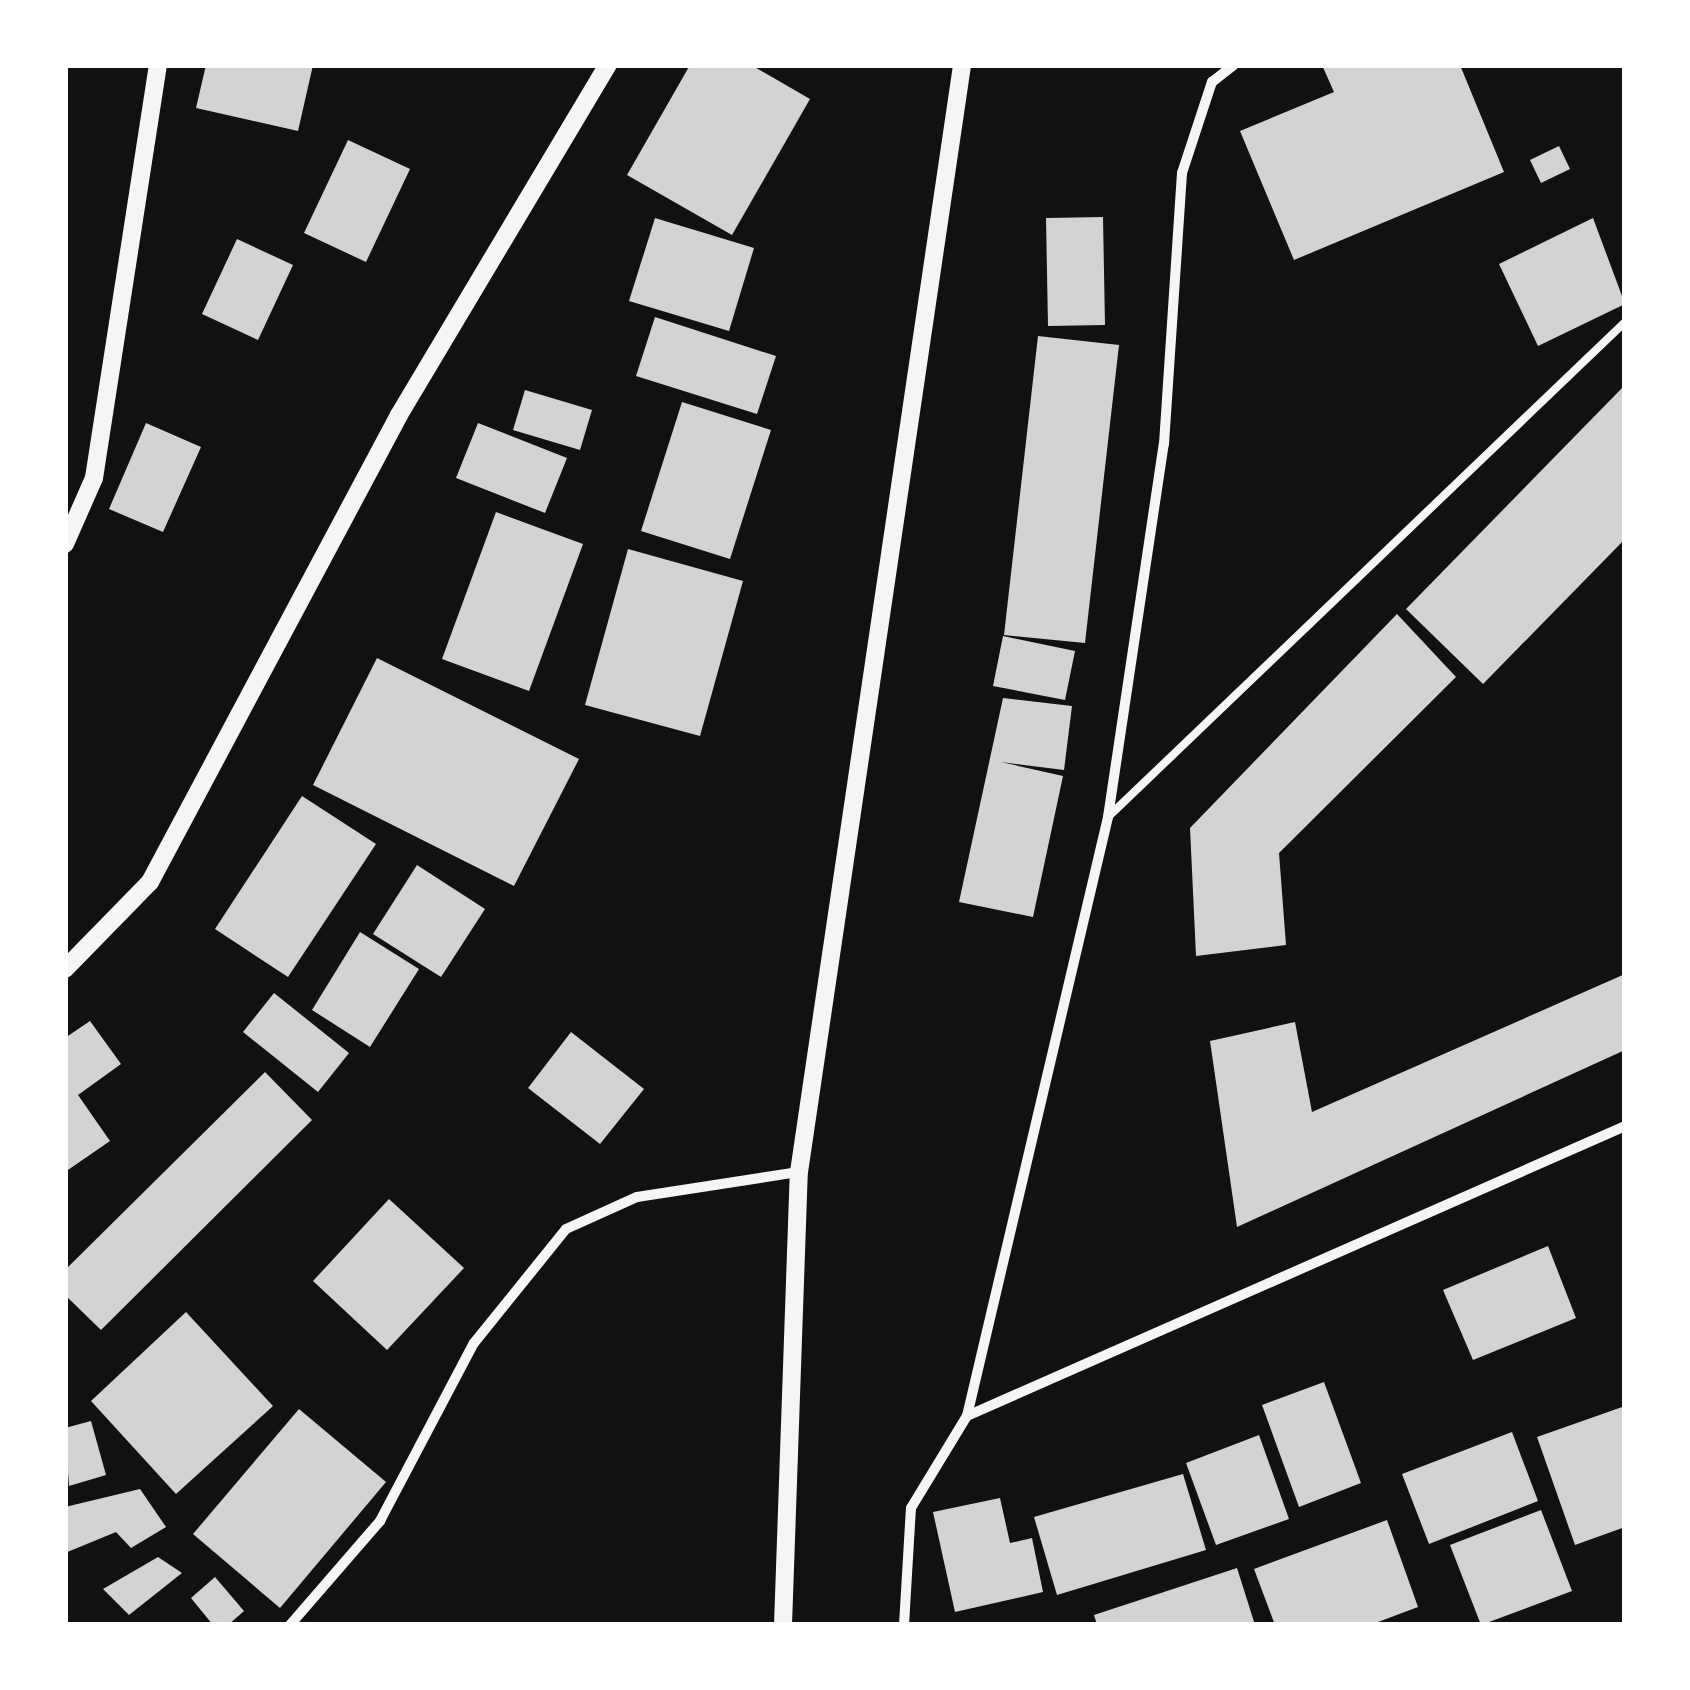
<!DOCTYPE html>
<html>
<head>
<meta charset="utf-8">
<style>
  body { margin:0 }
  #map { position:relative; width:1690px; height:1690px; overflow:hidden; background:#111; font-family:Quicksand,sans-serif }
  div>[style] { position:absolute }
  .building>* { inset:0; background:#d3d3d3 }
  .service>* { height:8px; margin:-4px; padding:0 4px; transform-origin:4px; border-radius:4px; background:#f5f5f5 }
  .minor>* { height:10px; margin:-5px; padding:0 5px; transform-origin:5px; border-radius:5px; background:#f5f5f5 }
  .tertiary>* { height:18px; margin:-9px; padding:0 9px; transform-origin:9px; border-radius:9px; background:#f5f5f5 }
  span { translate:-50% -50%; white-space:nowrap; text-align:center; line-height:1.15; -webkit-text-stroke:8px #fff; paint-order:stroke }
  .frame { position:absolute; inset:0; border:68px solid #fff; pointer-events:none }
</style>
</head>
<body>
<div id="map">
  <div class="building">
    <i style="clip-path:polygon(206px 65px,313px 65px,298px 131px,196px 108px)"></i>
    <i style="clip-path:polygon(690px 65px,751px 65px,810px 99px,732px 235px,627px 175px)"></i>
    <i style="clip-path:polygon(1322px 65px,1460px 65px,1504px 172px,1294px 260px,1240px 131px,1334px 92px)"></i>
    <i style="clip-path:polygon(348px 140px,410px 169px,366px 262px,304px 233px)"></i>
    <i style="clip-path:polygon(1559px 146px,1570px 169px,1541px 183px,1530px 160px)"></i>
    <i style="clip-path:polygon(1103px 217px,1105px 325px,1048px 326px,1046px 218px)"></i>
    <i style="clip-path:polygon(655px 218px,754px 248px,729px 331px,629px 301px)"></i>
    <i style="clip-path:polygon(1593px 218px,1625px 304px,1538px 346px,1499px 264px)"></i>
    <i style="clip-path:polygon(237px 239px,293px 265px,258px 340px,202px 314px)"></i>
    <i style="clip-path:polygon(655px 317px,776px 356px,757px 414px,636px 376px)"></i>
    <i style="clip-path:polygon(1038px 336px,1119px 345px,1085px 643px,1004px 635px)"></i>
    <i style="clip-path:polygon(1625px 385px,1625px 539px,1483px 684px,1406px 609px)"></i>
    <i style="clip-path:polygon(525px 390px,592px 410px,580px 450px,513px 430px)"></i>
    <i style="clip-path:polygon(682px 402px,771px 430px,730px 559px,641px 531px)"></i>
    <i style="clip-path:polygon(146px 423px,201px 447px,163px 532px,109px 509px)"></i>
    <i style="clip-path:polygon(478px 423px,567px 458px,545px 513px,456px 478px)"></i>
    <i style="clip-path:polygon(496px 512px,583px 544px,529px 691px,442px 659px)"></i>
    <i style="clip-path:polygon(628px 549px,743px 581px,700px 736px,585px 705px)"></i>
    <i style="clip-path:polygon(1397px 614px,1456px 677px,1279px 853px,1286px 945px,1196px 956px,1190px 828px)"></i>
    <i style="clip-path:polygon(1003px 636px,1075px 651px,1065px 700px,993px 686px)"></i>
    <i style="clip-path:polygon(377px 658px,579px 759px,514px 886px,313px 785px)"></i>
    <i style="clip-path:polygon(1003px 698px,1072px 706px,1064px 770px,1001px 762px,1063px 776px,1033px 917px,959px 902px)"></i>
    <i style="clip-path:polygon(302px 796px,376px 844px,288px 977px,215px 929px)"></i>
    <i style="clip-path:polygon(417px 865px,485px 909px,441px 977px,373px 934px)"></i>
    <i style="clip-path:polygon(360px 932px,419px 969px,370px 1047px,312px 1010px)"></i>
    <i style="clip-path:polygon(1625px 974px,1625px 1050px,1237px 1227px,1210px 1041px,1295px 1022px,1312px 1112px)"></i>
    <i style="clip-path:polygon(274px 993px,349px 1053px,318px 1092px,243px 1032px)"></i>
    <i style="clip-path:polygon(90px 1021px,121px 1064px,78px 1095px,110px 1141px,65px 1172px,65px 1038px)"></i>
    <i style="clip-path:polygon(571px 1032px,644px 1089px,600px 1144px,528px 1088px)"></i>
    <i style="clip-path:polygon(265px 1072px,312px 1120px,101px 1330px,65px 1295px,65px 1270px)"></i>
    <i style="clip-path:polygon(389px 1199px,464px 1268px,387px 1350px,313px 1281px)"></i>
    <i style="clip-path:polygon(1548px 1246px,1576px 1318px,1473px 1360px,1443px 1290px)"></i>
    <i style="clip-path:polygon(186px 1312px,273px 1406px,176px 1494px,91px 1401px)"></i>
    <i style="clip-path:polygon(1324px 1382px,1361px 1483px,1299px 1507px,1262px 1405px)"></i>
    <i style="clip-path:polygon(1625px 1406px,1625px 1527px,1575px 1545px,1537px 1437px)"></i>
    <i style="clip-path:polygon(299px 1409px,386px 1482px,280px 1608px,193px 1534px)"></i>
    <i style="clip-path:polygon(91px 1421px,106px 1475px,69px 1486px,65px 1428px)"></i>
    <i style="clip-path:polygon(1512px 1432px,1538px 1501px,1429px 1544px,1402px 1474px)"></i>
    <i style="clip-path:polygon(1259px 1435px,1289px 1519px,1216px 1545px,1186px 1463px)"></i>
    <i style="clip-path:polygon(1183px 1474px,1206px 1550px,1057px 1595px,1034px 1517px)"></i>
    <i style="clip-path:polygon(140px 1489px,166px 1527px,131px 1548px,116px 1532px,65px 1553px,65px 1507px)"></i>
    <i style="clip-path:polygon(1000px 1498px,1010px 1543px,1032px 1538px,1043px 1592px,955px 1612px,933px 1512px)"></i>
    <i style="clip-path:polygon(1541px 1510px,1572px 1591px,1481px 1625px,1450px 1545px)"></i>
    <i style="clip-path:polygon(1387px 1520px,1418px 1607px,1370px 1625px,1275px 1625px,1254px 1569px)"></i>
    <i style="clip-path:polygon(158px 1557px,182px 1573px,129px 1615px,103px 1589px)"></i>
    <i style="clip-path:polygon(1237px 1568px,1255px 1625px,1097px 1625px,1094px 1615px)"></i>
    <i style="clip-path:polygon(215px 1577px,244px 1611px,228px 1625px,213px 1625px,191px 1598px)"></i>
  </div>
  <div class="service">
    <i style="left:1108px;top:817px;width:716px;rotate:-43.75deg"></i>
  </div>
  <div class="minor">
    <i style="left:967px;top:1416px;width:719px;rotate:-23.78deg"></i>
    <i style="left:290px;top:1625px;width:138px;rotate:-49.1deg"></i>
    <i style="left:380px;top:1521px;width:201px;rotate:-62.2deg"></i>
    <i style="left:474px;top:1343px;width:146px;rotate:-51.1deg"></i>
    <i style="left:566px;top:1229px;width:78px;rotate:-24.3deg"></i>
    <i style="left:637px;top:1197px;width:164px;rotate:-8.8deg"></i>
    <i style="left:904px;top:1625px;width:117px;rotate:-86.6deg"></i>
    <i style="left:911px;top:1508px;width:108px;rotate:-58.7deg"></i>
    <i style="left:967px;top:1416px;width:615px;rotate:-76.75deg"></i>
    <i style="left:1108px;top:817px;width:377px;rotate:-81.5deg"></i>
    <i style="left:1164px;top:444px;width:272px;rotate:-86.2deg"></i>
    <i style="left:1182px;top:173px;width:96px;rotate:-71.8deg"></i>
    <i style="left:1212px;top:82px;width:28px;rotate:-38deg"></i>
  </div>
  <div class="tertiary">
    <i style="left:65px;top:544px;width:72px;rotate:-66.3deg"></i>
    <i style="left:94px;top:478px;width:418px;rotate:-81.2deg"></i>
    <i style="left:65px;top:969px;width:122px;rotate:-45.7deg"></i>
    <i style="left:150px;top:882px;width:529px;rotate:-61.93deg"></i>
    <i style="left:399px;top:415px;width:408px;rotate:-59.2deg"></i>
    <i style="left:783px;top:1625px;width:453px;rotate:-88deg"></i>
    <i style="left:799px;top:1172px;width:1119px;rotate:-81.62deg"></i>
  </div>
  <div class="frame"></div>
</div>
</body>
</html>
